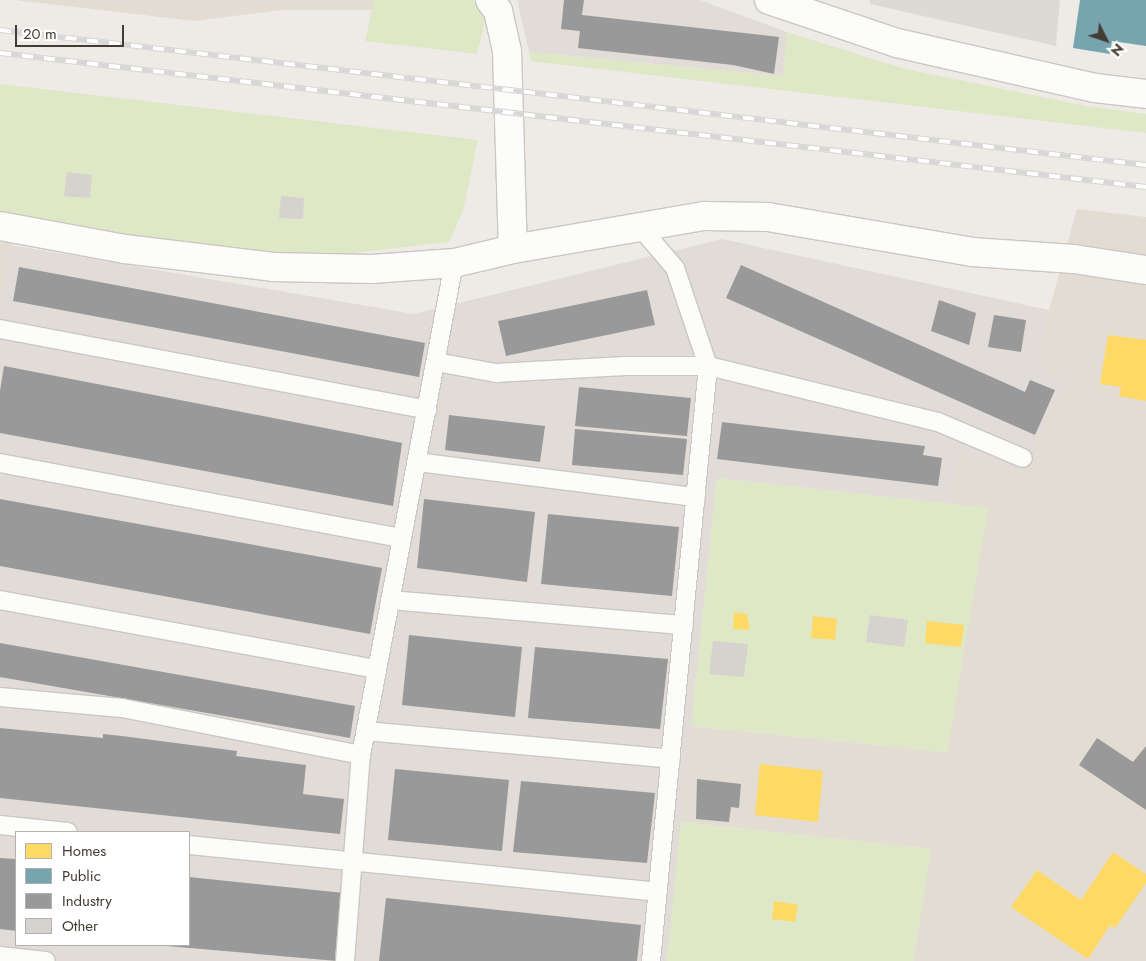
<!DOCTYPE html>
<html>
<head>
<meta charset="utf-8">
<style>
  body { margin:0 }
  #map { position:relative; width:1146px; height:961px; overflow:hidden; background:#eeebe6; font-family:Jost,sans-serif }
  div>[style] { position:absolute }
  .residential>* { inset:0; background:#e2dcd3 }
  .industrial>* { inset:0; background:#e1dcd7 }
  .green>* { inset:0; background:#dee8c6 }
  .parking>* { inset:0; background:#dddad6 }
  .homes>* { inset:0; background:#ffd966 }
  .public>* { inset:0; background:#76a5af }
  .industry>* { inset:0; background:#999 }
  .building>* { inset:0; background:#d6d2cd }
  .roads { filter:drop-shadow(1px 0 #cac7c2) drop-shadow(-1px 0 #cac7c2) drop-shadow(0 1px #cac7c2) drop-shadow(0 -1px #cac7c2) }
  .service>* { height:18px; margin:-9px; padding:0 9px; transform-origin:9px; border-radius:9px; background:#fcfcfb }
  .minor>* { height:28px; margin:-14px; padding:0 14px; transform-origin:14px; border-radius:14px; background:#fcfcfb }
  .rail>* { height:5.5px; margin-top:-2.75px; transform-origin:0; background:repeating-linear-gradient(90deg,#fff 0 11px,#d8d7d7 0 22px); box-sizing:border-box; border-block:1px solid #d8d7d7 }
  span { translate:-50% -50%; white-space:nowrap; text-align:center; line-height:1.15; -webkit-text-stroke:5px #fff; paint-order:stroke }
  .legend { position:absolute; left:15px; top:831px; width:175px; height:115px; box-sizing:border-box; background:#fff; border:1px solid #b4b1ae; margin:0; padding:6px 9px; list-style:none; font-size:15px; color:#433c34 }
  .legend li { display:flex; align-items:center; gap:10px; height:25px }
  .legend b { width:25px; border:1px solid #b4b1ae }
  .north { position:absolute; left:1081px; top:15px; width:50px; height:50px; -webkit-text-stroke:4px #fff; paint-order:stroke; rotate:131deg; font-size:14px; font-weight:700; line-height:20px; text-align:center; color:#433c34 }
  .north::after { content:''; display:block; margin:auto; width:18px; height:22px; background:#433c34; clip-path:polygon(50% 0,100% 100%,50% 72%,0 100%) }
  .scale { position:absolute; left:15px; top:25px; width:109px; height:22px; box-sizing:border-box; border:2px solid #433c34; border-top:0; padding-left:6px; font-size:15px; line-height:18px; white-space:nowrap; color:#433c34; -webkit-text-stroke:4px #fff; paint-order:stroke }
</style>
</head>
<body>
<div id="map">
  <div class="residential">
    <i style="clip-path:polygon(15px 0,374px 0,373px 10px,282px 10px,194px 21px)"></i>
    <i style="clip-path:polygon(1077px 209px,1146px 217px,1146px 961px,913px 961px,931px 849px,681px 822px,691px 726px,947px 752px,987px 509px,951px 504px,960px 449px,1020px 472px,1035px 361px)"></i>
    <i style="clip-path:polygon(0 210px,46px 220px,11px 245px,0 306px)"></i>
  </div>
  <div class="industrial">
    <i style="clip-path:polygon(517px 0,700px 0,787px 32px,783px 76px,529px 52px)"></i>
    <i style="clip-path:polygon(evenodd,722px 239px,1049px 310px,1035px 361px,1067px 383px,1020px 472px,961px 450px,951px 504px,717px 478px,667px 961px,0 961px,0 306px,11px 245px,414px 314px,722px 239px,16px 832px,189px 832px,189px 945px,16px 945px,16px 832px)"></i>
  </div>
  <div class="green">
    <i style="clip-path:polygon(374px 0,473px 0,486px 17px,477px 54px,365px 41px)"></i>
    <i style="clip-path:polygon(787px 32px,905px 69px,1086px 106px,1146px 114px,1146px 133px,530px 61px,529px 52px,783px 76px)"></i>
    <i style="clip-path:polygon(0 84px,478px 140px,463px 211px,449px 242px,351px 253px,237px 254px,180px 247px,0 210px)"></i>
    <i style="clip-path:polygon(717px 478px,988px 508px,947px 752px,691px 726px)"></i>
    <i style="clip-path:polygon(681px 822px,931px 849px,913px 961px,667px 961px)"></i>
  </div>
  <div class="parking">
    <i style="clip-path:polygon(870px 0,1060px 0,1056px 46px,870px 4px)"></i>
  </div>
  <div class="homes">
    <i style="clip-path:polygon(1108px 335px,1146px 340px,1146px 401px,1119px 396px,1121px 387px,1100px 384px)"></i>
    <i style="clip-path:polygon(734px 612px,747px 614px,750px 630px,733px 629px)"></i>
    <i style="clip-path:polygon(813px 616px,837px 619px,835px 640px,811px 638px)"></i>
    <i style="clip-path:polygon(927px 621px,964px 625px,961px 647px,925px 643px)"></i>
    <i style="clip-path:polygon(760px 764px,823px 771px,818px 822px,755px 815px)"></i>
    <i style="clip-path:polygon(1113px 852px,1146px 874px,1146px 883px,1115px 928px,1110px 925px,1088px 959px,1011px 907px,1037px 870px,1081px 900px)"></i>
    <i style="clip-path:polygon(774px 901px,798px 905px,795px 922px,772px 919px)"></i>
  </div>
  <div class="public">
    <i style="clip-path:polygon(1080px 0,1146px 0,1146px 46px,1112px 41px,1110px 54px,1073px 48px)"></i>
  </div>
  <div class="industry">
    <i style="clip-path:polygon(564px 0,584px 0,582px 15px,779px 37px,774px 74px,733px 65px,578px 48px,580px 31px,561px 29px)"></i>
    <i style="clip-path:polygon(741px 265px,1025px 392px,1030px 380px,1055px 390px,1035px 435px,726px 298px)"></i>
    <i style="clip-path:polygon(19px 267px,425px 343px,419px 377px,13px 301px)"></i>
    <i style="clip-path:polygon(647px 290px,655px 325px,506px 356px,498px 321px)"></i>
    <i style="clip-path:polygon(939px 300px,976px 313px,969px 345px,931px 331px)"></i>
    <i style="clip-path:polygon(994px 315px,1026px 320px,1021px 352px,988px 347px)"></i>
    <i style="clip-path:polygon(4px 366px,402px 443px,393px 506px,0 433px,0 391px)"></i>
    <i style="clip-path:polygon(579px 387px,691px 398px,687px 436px,575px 426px)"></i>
    <i style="clip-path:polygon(449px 415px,545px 426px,540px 462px,445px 450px)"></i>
    <i style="clip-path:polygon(722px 422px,925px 446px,923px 455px,942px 458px,938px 486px,717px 459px)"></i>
    <i style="clip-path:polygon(575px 429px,687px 439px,683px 475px,572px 465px)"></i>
    <i style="clip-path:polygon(0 499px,382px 568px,370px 634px,0 566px)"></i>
    <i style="clip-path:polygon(424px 499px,535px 512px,527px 582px,417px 568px)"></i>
    <i style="clip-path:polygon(548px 514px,679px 527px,672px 596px,541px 584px)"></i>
    <i style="clip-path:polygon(409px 635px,522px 647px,515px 717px,402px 705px)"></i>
    <i style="clip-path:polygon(0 643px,355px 706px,350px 738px,0 677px)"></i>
    <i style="clip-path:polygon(535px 647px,668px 659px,660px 729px,528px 718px)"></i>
    <i style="clip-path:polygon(0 728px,103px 738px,103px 734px,122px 736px,237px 751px,236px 756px,306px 765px,303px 794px,344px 799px,340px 834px,0 798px)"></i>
    <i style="clip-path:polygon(1097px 738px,1133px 762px,1146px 746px,1146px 810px,1079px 765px)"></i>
    <i style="clip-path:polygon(395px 769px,509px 780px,502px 851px,388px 840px)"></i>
    <i style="clip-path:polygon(697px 779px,741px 784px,739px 808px,731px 807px,729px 822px,696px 819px)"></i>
    <i style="clip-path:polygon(521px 781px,655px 793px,647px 863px,513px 852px)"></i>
    <i style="clip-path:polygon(0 858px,16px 859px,16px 931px,0 929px)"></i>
    <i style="clip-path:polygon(189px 877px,344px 893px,337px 961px,167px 946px,189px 945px)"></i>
    <i style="clip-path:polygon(386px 898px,641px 925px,637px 961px,379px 961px)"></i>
  </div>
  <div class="building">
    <i style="clip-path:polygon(67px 172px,92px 175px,90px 198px,64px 196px)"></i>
    <i style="clip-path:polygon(281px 196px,304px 198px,303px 219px,279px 218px)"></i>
    <i style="clip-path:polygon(870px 615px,908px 620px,904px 647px,866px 642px)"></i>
    <i style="clip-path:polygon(713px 641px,748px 644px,744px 677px,709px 674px)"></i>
  </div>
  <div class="roads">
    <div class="service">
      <i style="left:0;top:329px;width:435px;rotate:10.7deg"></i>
      <i style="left:436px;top:362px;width:61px;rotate:10.4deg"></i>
      <i style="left:496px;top:373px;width:130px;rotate:-3.1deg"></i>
      <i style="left:626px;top:366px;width:82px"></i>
      <i style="left:708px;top:366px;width:103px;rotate:-108.6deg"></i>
      <i style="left:675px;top:268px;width:54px;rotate:-130.5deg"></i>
      <i style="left:417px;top:462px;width:281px;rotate:7.2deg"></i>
      <i style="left:0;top:463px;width:409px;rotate:10.6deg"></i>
      <i style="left:0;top:600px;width:383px;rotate:10.4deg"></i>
      <i style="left:390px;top:600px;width:295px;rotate:4.9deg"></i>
      <i style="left:0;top:697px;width:122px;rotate:5.2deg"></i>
      <i style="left:122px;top:708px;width:244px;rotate:11.1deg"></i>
      <i style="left:366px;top:731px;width:306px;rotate:5.2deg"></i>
      <i style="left:0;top:825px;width:68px;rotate:5.9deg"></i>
      <i style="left:189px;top:845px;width:471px;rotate:5.7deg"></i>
      <i style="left:0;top:956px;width:46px;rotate:6.2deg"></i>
      <i style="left:345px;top:961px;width:207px;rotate:-85.6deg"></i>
      <i style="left:361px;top:755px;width:501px;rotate:-79.3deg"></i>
      <i style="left:651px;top:961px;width:598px;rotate:-84.53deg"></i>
      <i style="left:708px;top:366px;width:237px;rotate:13.7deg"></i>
      <i style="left:938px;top:422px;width:92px;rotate:23deg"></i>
    </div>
    <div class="minor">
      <i style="left:490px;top:0;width:14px;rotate:54deg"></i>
      <i style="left:498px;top:11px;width:41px;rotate:77.3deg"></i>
      <i style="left:507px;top:51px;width:198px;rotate:88.3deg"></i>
      <i style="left:769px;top:0;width:135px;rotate:18.6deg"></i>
      <i style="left:897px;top:43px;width:203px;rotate:12.8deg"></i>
      <i style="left:1095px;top:88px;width:51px;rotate:6.7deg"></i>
      <i style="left:0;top:226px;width:127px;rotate:10.4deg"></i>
      <i style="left:125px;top:249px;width:149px;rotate:6.9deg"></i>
      <i style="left:273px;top:267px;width:99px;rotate:1.2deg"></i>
      <i style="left:372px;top:269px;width:82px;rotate:-4.2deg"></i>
      <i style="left:454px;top:263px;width:61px;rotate:-13.3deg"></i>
      <i style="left:513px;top:249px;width:195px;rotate:-9.8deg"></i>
      <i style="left:705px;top:216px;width:63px;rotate:0.9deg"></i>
      <i style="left:768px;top:217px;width:207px;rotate:9.7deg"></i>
      <i style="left:972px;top:252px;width:102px;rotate:3.9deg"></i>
      <i style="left:1074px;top:259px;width:73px;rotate:8.7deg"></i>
    </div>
  </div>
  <div class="rail">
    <i style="left:0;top:30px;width:1154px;rotate:6.72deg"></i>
    <i style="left:0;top:53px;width:1154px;rotate:6.67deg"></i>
  </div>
  <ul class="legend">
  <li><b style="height:14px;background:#ffd966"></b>Homes</li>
  <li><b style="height:14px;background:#76a5af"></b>Public</li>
  <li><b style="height:14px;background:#999"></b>Industry</li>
  <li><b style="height:14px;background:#d6d2cd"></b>Other</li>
  </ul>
  <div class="north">N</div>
  <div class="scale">20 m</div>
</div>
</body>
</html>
